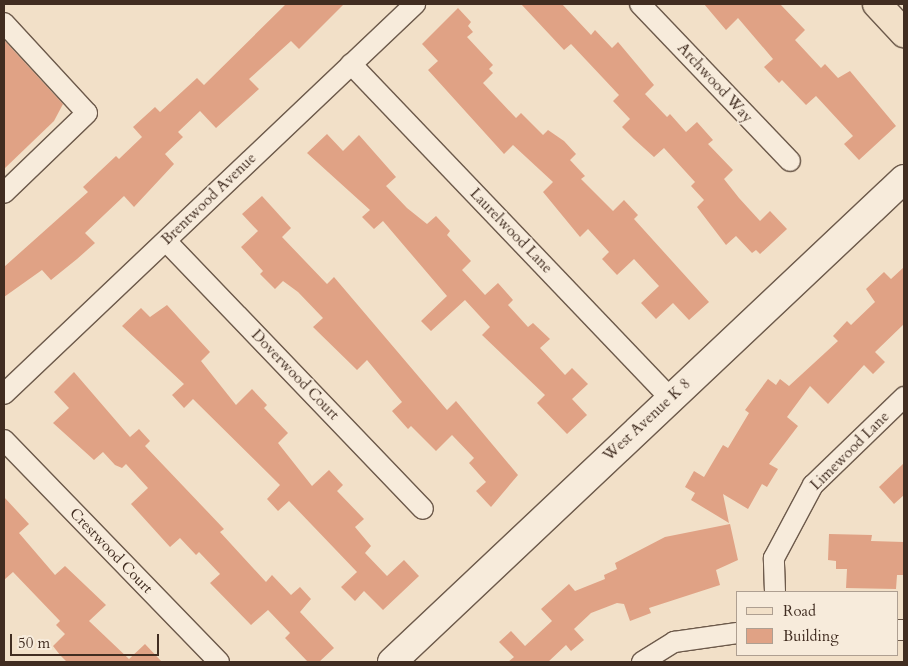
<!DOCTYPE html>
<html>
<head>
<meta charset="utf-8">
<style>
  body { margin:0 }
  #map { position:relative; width:908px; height:666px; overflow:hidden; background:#f2e0c8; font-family:Cardo,serif }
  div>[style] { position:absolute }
  .building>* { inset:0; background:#e0a285 }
  .roads { filter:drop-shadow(1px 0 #6d5a4b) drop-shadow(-1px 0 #6d5a4b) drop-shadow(0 1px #6d5a4b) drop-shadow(0 -1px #6d5a4b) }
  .street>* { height:20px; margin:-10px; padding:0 10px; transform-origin:10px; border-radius:10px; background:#f7ebdb }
  .secondary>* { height:28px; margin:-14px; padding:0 14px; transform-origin:14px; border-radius:14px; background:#f7ebdb }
  .primary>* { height:28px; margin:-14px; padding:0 14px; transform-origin:14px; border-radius:14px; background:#f2e0c8 }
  span { translate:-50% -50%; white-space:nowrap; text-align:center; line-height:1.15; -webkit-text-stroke:4px #f7ebdb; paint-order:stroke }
  .street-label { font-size:15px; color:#412d21 }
  .frame { position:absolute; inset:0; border:5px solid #412d21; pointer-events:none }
  .legend { position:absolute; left:736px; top:591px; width:162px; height:65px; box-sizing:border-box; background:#f7ebdb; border:1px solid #ae9f91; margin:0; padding:6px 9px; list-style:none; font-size:15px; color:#412d21 }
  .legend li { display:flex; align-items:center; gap:10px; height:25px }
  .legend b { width:25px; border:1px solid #ae9f91 }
  .scale { position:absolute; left:10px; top:634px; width:149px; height:22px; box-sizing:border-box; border:2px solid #412d21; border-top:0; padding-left:6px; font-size:15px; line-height:18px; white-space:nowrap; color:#412d21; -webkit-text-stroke:4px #f7ebdb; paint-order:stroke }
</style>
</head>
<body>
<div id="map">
  <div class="building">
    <i style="clip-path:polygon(286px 4px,344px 4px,299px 49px,291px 41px,249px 79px,259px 89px,216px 128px,200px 111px,178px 132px,183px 137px,165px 154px,174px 164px,134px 207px,124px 196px,85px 233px,95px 243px,77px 259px,51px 280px,42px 270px,4px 297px,4px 267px,88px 192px,83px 187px,116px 156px,119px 159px,142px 137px,133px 127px,155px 107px,160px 112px,197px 78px,204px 85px)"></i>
    <i style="clip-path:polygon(521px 4px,562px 4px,591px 35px,595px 30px,612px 48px,618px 42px,654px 85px,645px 94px,667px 117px,670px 114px,686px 132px,697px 122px,713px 140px,708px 144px,733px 170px,724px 179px,739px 198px,760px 221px,770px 211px,787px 229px,760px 254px,756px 250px,752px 253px,736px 236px,726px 245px,697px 207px,704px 200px,691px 186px,695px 182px,664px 148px,654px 157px,634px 139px,622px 127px,630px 119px,613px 101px,619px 95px,571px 44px,564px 50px)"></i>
    <i style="clip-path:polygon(704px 4px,780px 4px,805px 30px,795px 40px,821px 68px,825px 64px,838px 78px,850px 71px,896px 126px,859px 160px,844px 144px,853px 136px,816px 96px,806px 105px,782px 80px,779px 83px,764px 67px,773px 59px,738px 18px,726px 30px)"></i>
    <i style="clip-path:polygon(458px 8px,471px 22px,468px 26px,473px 32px,467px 37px,493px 65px,489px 69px,493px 73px,483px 83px,516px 118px,521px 113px,543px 135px,548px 130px,564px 141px,576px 154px,570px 160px,585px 176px,581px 179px,613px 211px,624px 200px,638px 215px,634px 219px,709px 302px,689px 320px,673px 303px,656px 319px,641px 303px,659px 286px,634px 259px,617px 275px,602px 259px,609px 252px,588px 229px,580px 237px,543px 192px,553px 182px,513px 145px,504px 154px,428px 70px,438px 61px,422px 44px)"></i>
    <i style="clip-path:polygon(4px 40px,63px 104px,54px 121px,4px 169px)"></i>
    <i style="clip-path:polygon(327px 134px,343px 151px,359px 135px,396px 177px,386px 186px,407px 208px,427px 224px,436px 216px,450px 231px,447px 235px,471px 261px,462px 270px,485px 295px,498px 283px,513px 300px,508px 305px,528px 327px,533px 323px,550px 339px,540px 348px,565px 375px,572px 368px,588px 384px,572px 399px,587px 415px,567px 434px,537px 403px,545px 395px,482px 335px,490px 327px,465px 300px,431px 331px,421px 321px,447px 296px,383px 221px,374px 229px,362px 217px,370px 210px,307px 153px)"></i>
    <i style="clip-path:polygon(262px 196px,291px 228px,282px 237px,327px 284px,334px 277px,447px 410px,456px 401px,518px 475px,491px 507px,476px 491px,486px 482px,469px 463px,474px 458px,452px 435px,436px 451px,411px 426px,408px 429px,392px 411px,402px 402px,367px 360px,357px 370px,313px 327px,323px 318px,298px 292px,283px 281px,275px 289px,260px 274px,263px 271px,241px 247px,258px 231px,242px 214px)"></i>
    <i style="clip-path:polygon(904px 267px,904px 324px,875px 352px,885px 362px,873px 374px,864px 365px,828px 404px,810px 386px,787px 417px,798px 426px,769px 464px,778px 469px,767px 487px,762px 484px,748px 509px,723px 494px,729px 523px,691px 500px,695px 493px,685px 487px,694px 471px,704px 477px,723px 445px,728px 448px,749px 413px,745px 410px,768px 379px,776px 385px,780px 379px,789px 386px,838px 341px,833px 336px,847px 321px,851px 325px,875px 302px,866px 289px,884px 272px,891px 279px)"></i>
    <i style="clip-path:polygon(167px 305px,210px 352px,201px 361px,236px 405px,252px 389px,267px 405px,264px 408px,288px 433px,278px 443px,312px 486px,329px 470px,343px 485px,337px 491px,364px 519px,355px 527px,371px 546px,365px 553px,387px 576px,404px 560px,419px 576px,383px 610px,364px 591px,355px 601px,341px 587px,357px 572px,289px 501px,278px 511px,267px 499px,280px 485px,193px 399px,184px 408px,172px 395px,184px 384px,122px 326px,141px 308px,150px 317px)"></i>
    <i style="clip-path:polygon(74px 372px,130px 437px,139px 429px,150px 441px,145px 446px,224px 529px,220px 532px,266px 582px,272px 575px,291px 595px,300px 587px,311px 599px,300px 612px,334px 648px,319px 662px,308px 662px,285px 638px,290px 633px,268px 610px,251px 625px,210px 583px,220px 574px,199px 552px,196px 555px,180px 538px,170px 547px,131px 504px,148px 488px,126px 464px,122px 468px,115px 465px,103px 452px,94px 460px,53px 423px,69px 408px,54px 392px)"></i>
    <i style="clip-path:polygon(904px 463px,904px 495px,894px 504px,879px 487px)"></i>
    <i style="clip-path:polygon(4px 497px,29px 524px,19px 533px,55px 575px,65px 566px,106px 605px,89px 621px,129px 659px,145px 644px,162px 662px,67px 662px,60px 655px,53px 646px,65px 634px,56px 625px,60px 621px,13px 572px,4px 580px)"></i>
    <i style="clip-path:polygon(730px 524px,738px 560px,716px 570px,720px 585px,649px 608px,651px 613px,630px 621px,624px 604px,617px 603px,591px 613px,574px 629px,584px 640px,571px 651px,566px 645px,548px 662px,508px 662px,514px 657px,499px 642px,511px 631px,525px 646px,552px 621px,541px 609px,569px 584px,575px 591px,605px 579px,604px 575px,617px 569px,615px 563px,665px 537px)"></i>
    <i style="clip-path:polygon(829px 534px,872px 535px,871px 541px,904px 542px,904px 575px,897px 575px,896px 589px,846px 588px,847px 569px,836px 569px,836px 561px,828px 560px)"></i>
  </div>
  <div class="roads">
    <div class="street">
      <i style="left:640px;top:4px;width:217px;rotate:46.3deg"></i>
      <i style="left:4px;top:23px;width:122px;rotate:47.3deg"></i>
      <i style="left:87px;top:113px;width:115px;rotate:136.1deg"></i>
      <i style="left:351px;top:64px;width:462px;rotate:46.3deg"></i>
      <i style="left:166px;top:241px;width:371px;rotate:46.2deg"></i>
      <i style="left:4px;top:394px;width:567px;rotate:-43.5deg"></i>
      <i style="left:4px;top:440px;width:309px;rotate:45.9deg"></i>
      <i style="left:775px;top:592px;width:34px;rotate:-92deg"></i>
      <i style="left:774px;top:558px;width:83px;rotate:-61.9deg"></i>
      <i style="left:813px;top:485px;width:127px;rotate:-44deg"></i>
      <i style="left:897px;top:630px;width:7px"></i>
      <i style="left:642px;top:662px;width:38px;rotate:-32deg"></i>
      <i style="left:674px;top:642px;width:64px;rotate:-8.1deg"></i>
    </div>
    <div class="secondary">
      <i style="left:392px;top:662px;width:704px;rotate:-43.33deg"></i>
    </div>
    <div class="primary">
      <i style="left:877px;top:4px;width:40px;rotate:47deg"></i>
    </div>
  </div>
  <div class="street-label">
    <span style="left:715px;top:83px;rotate:47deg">Archwood Way</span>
    <span style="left:209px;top:199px;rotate:-44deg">Brentwood Avenue</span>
    <span style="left:511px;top:231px;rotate:46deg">Laurelwood Lane</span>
    <span style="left:295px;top:375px;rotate:46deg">Doverwood Court</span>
    <span style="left:647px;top:420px;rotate:-43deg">West Avenue K 8</span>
    <span style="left:850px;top:451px;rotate:-45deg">Limewood Lane</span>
    <span style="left:111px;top:551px;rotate:46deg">Crestwood Court</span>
  </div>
  <div class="frame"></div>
  <ul class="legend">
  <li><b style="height:6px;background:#f2e0c8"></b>Road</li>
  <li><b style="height:14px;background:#e0a285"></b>Building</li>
  </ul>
  <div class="scale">50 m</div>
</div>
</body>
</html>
